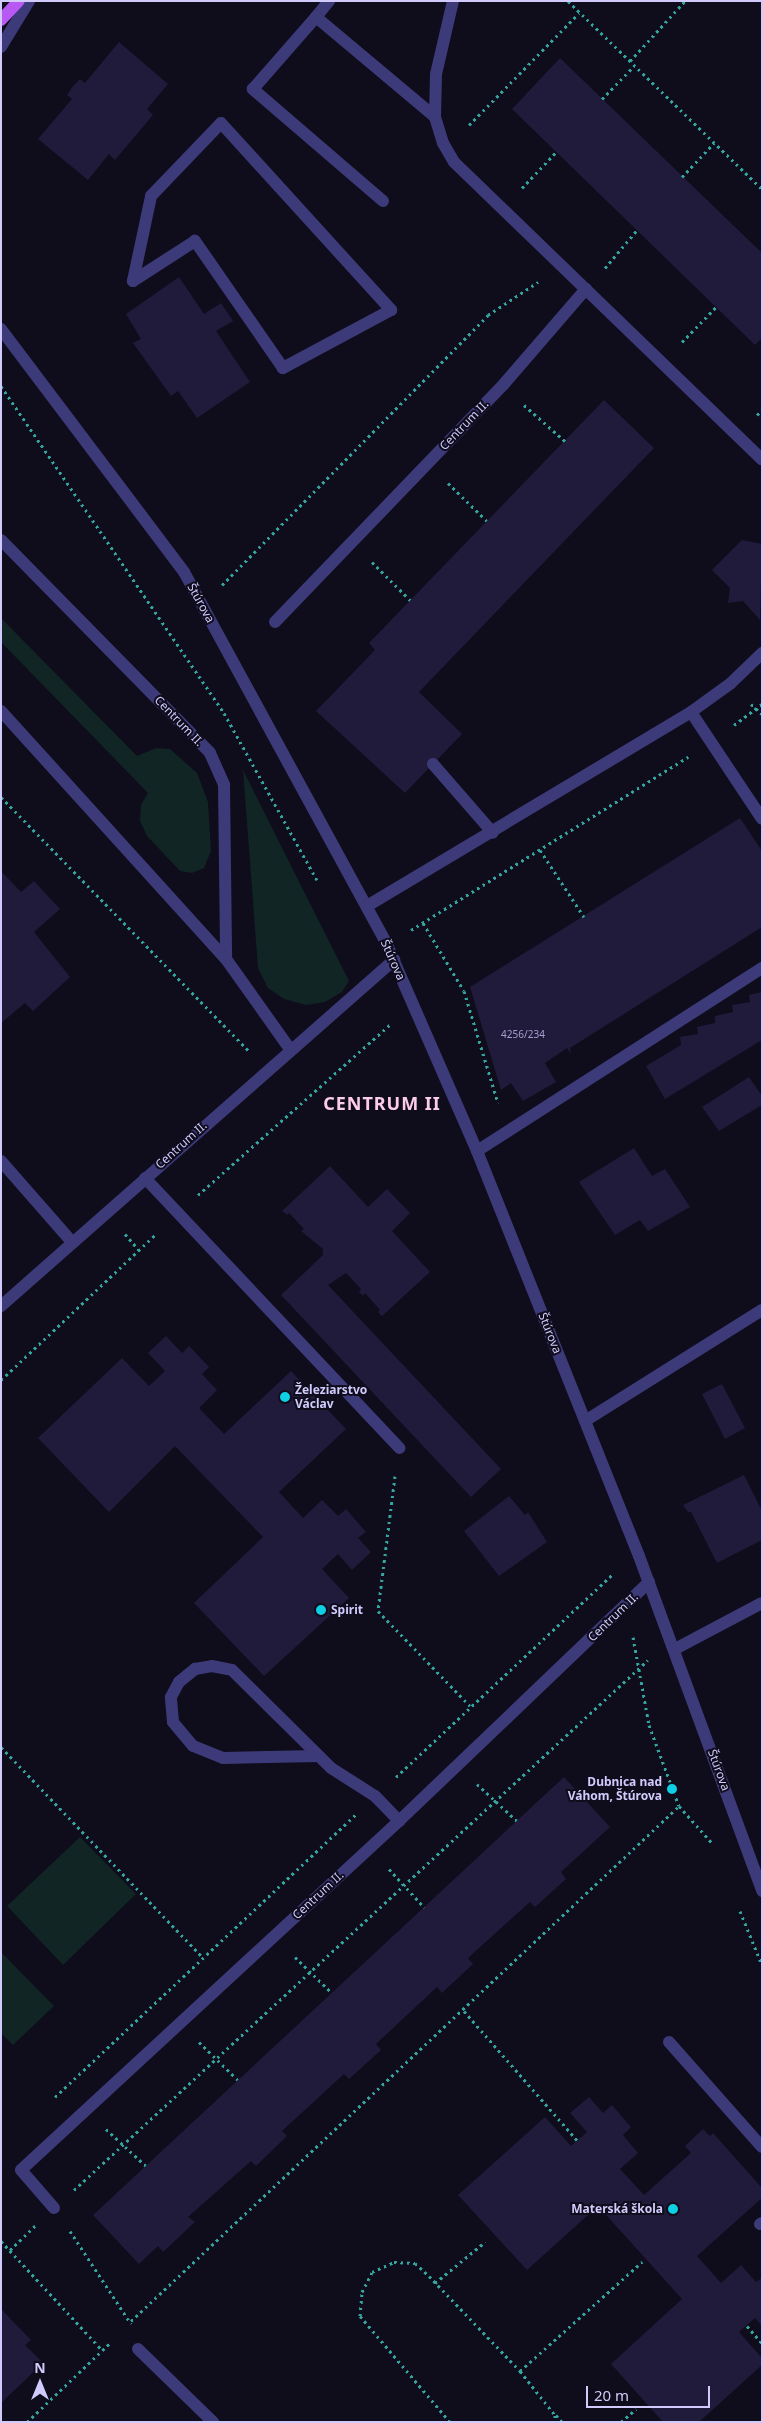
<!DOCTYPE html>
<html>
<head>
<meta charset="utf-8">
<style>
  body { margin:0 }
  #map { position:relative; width:763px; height:2423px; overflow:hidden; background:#0f0c1c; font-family:"Noto Sans",sans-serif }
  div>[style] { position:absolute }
  .green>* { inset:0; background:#102524 }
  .building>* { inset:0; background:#201a3b }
  .path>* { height:3px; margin-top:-1.5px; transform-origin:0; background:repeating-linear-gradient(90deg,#34a69f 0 2.5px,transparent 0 6.5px) }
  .service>* { height:12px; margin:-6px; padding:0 6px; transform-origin:6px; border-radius:6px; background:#3c3a78 }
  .minor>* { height:12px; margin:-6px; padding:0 6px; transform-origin:6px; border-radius:6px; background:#3c3a78 }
  .primary>* { height:12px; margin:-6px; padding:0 6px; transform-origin:6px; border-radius:6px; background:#b959f4 }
  .dots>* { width:14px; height:14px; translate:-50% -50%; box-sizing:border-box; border:2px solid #0f0c1c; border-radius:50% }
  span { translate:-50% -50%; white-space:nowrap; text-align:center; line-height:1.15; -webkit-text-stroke:4px #0f0c1c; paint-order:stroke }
  .number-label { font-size:10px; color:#a49fcc }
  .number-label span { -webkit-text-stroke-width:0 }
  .street-label { font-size:12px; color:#d0cbfc }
  .poi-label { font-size:12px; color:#d0cbfc; font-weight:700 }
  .left { translate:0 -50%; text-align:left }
  .right { translate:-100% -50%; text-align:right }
  .district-label { font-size:18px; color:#fccceb; font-weight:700; letter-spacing:1px }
  .frame { position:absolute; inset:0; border:2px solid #d0cbfc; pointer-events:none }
  .north { position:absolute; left:15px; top:2358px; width:50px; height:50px; -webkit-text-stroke:4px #0f0c1c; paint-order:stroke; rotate:0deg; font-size:14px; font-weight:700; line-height:20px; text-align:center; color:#d0cbfc }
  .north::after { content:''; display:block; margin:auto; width:18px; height:22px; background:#d0cbfc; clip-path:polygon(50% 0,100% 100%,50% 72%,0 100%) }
  .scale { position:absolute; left:586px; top:2386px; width:124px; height:22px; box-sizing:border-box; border:2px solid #d0cbfc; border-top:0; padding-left:6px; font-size:15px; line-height:18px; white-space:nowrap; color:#d0cbfc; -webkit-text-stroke:4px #0f0c1c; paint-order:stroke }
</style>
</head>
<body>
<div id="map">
  <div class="green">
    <i style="clip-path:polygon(1px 618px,137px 756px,156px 748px,170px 749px,197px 773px,208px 802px,211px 851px,204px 868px,192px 873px,180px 871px,147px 836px,140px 821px,141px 805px,148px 793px,1px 642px)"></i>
    <i style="clip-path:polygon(243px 770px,349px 981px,342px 992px,325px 1002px,306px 1005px,284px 999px,268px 988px,258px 968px)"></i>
    <i style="clip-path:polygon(80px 1837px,136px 1894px,63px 1965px,7px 1906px)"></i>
    <i style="clip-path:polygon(1px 1952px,54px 2006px,13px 2045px,1px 2033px)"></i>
  </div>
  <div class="building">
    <i style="clip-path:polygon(119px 42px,168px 84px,147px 109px,153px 115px,115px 160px,109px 154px,88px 180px,38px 139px,72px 99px,67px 95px,73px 86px,80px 79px,85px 83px)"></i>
    <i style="clip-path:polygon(560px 58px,762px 253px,762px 338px,755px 345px,512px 109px)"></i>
    <i style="clip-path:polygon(179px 277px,204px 314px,221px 303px,233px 321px,216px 331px,250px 382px,197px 418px,178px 391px,171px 396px,133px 343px,141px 339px,126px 314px)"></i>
    <i style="clip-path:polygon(604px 400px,654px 448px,419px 692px,462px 734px,405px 793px,316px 711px,375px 650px,369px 643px)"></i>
    <i style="clip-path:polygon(742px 540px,762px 544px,760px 620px,743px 601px,728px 603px,730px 588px,712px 570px)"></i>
    <i style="clip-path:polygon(740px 818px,762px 851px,762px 927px,570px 1048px,571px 1054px,567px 1048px,545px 1063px,556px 1082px,523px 1101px,511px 1083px,501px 1090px,470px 987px)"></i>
    <i style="clip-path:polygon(1px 871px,21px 892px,34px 881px,60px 909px,34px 932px,70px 977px,33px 1011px,25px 1003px,1px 1023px)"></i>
    <i style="clip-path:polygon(762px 992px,762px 1040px,665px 1099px,646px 1066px,681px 1045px,680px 1037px,698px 1034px,697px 1027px,715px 1023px,715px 1016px,733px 1012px,732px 1005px,750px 1002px,749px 995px)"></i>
    <i style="clip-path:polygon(749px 1077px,762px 1096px,762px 1105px,719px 1131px,702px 1107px)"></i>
    <i style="clip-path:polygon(634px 1148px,652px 1176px,665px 1169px,690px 1207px,648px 1231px,640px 1220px,615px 1235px,579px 1182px)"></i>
    <i style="clip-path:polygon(330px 1166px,368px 1207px,387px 1189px,410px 1213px,392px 1231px,430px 1272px,382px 1316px,378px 1312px,380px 1310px,365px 1293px,363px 1296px,359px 1292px,361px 1289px,346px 1273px,328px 1285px,501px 1469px,471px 1497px,281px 1295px,323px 1255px,323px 1249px,301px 1231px,304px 1229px,289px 1213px,287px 1215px,282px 1211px)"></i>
    <i style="clip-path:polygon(166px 1336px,182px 1353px,189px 1346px,209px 1367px,202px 1374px,217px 1390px,199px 1408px,224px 1434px,291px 1371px,346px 1429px,279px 1492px,303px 1518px,322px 1500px,338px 1516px,346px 1509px,366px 1532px,358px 1538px,371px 1552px,352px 1570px,338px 1554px,322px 1569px,349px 1598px,264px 1676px,194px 1603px,263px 1537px,175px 1446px,109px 1512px,38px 1438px,122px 1358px,149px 1386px,165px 1371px,148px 1353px)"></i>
    <i style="clip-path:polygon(722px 1384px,745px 1428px,725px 1439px,702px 1394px)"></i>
    <i style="clip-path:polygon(744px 1475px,762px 1511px,762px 1540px,717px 1563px,691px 1512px,688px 1512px,683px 1505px)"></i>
    <i style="clip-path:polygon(509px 1496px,525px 1515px,528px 1512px,547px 1542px,499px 1576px,464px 1531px)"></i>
    <i style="clip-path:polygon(564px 1777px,610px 1827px,561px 1872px,566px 1879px,535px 1907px,530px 1902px,468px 1958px,473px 1964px,442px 1993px,437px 1987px,376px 2044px,381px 2050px,349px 2079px,344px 2074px,282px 2131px,287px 2136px,256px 2166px,251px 2161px,188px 2217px,195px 2222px,163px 2252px,158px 2246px,139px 2264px,93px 2215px)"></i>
    <i style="clip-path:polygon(589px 2097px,603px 2113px,612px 2105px,631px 2127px,623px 2135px,638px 2153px,620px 2169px,644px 2195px,691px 2153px,685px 2146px,703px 2129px,710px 2136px,713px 2133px,762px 2188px,762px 2198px,697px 2256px,721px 2283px,741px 2265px,756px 2282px,762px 2278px,762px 2326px,755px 2318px,739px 2332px,762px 2358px,762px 2365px,699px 2422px,663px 2422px,611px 2364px,682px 2299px,598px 2206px,527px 2270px,458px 2195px,545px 2117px,571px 2146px,587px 2132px,570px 2113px)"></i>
    <i style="clip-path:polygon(1px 2309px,31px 2340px,25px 2345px,43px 2363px,1px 2403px)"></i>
  </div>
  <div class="path">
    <i style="left:568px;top:1px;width:270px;rotate:44.1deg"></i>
    <i style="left:630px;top:61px;width:81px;rotate:-47.5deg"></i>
    <i style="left:602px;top:99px;width:46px;rotate:-45.9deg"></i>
    <i style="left:469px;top:125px;width:157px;rotate:-45.5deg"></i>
    <i style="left:682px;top:177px;width:47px;rotate:-46.7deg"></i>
    <i style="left:522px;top:188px;width:50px;rotate:-46.6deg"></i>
    <i style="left:605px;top:268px;width:50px;rotate:-49.9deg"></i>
    <i style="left:682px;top:342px;width:49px;rotate:-45.8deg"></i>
    <i style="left:1px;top:386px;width:396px;rotate:55.7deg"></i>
    <i style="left:224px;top:713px;width:191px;rotate:60.9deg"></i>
    <i style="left:524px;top:405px;width:55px;rotate:41.3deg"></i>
    <i style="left:757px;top:415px;width:7px;rotate:-45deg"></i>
    <i style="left:448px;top:483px;width:54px;rotate:44.3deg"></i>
    <i style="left:372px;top:562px;width:54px;rotate:45deg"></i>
    <i style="left:222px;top:585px;width:379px;rotate:-45.4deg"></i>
    <i style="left:488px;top:315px;width:60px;rotate:-33.4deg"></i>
    <i style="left:751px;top:704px;width:15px;rotate:42deg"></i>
    <i style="left:734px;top:725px;width:35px;rotate:-37deg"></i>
    <i style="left:1px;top:797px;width:355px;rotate:45.7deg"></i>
    <i style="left:540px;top:850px;width:80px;rotate:56.7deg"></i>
    <i style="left:423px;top:923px;width:79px;rotate:58.9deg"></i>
    <i style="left:464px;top:991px;width:117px;rotate:73.1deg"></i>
    <i style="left:411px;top:930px;width:327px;rotate:-32deg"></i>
    <i style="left:198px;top:1195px;width:259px;rotate:-41.6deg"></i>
    <i style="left:125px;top:1234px;width:21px;rotate:49deg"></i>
    <i style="left:1px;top:1380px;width:214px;rotate:-43.3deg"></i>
    <i style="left:395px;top:1476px;width:136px;rotate:97.2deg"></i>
    <i style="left:378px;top:1611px;width:132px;rotate:45.9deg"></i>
    <i style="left:633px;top:1637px;width:89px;rotate:79.7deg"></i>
    <i style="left:649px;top:1725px;width:86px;rotate:69.7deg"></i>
    <i style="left:679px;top:1806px;width:50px;rotate:48.3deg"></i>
    <i style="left:1px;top:1747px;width:292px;rotate:46.2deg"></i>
    <i style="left:396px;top:1777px;width:299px;rotate:-43.1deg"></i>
    <i style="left:477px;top:1784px;width:54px;rotate:42.8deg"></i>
    <i style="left:389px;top:1869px;width:52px;rotate:47.4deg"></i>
    <i style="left:740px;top:1911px;width:58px;rotate:67.8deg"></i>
    <i style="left:295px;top:1957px;width:52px;rotate:44.2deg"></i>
    <i style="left:464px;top:2011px;width:173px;rotate:48.8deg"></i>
    <i style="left:199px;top:2042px;width:54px;rotate:44.3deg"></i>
    <i style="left:55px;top:2097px;width:412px;rotate:-43.2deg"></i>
    <i style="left:106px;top:2129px;width:54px;rotate:42.8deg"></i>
    <i style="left:74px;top:2190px;width:781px;rotate:-42.72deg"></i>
    <i style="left:70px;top:2231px;width:111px;rotate:56.7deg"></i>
    <i style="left:1px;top:2241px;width:149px;rotate:47.2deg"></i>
    <i style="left:10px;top:2250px;width:35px;rotate:-44deg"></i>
    <i style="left:435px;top:2283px;width:65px;rotate:-39.4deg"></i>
    <i style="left:131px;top:2321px;width:752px;rotate:-43.22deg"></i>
    <i style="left:747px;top:2326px;width:23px;rotate:49deg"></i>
    <i style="left:520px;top:2371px;width:164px;rotate:-41.8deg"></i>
    <i style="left:556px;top:2415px;width:9px;rotate:49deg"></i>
    <i style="left:27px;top:2422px;width:116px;rotate:-43.6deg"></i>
    <i style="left:450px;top:2422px;width:139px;rotate:-130.3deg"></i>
    <i style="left:360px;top:2316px;width:24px;rotate:-85deg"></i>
    <i style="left:362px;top:2292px;width:22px;rotate:-63deg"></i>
    <i style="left:372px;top:2272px;width:24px;rotate:-24deg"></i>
    <i style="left:394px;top:2262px;width:21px;rotate:3deg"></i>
    <i style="left:415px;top:2263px;width:19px;rotate:43deg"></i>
    <i style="left:429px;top:2276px;width:132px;rotate:46.2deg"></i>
    <i style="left:520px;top:2371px;width:56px;rotate:51.5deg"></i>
    <i style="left:555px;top:2415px;width:7px;rotate:90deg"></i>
    <i style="left:621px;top:2422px;width:20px;rotate:-41deg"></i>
  </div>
  <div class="service">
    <i style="left:316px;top:17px;width:21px;rotate:-51deg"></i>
    <i style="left:221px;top:123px;width:253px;rotate:47.7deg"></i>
    <i style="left:391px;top:310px;width:123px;rotate:151.8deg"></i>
    <i style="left:283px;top:368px;width:155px;rotate:-124.7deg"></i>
    <i style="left:195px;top:241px;width:74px;rotate:147.2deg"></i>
    <i style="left:133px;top:281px;width:87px;rotate:-78deg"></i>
    <i style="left:151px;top:196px;width:101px;rotate:-46.2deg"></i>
    <i style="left:383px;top:201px;width:172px;rotate:-139.3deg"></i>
    <i style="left:253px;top:89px;width:96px;rotate:-48.8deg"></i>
    <i style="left:316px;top:17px;width:155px;rotate:40deg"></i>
    <i style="left:691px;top:712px;width:128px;rotate:56.4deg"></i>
    <i style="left:433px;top:764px;width:91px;rotate:49deg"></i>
    <i style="left:477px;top:1151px;width:339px;rotate:-32.7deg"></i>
    <i style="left:319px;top:1756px;width:96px;rotate:178.8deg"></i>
    <i style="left:223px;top:1758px;width:32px;rotate:-158deg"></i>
    <i style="left:193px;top:1746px;width:31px;rotate:-130deg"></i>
    <i style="left:173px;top:1722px;width:25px;rotate:-95deg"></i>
    <i style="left:171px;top:1697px;width:17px;rotate:-62deg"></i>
    <i style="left:179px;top:1682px;width:21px;rotate:-39deg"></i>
    <i style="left:195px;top:1669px;width:17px;rotate:-10deg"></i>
    <i style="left:212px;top:1666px;width:20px;rotate:11deg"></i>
    <i style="left:232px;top:1670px;width:139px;rotate:44.7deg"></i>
    <i style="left:331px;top:1768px;width:52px;rotate:32.5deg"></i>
    <i style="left:375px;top:1796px;width:35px;rotate:46deg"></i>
    <i style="left:669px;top:2042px;width:140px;rotate:48.5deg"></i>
    <i style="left:760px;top:2224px;width:2px;rotate:-27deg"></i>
    <i style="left:138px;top:2349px;width:105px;rotate:44.2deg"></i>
  </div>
  <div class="minor">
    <i style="left:453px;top:1px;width:75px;rotate:103.1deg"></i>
    <i style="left:436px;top:74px;width:43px;rotate:91.3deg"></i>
    <i style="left:435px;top:117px;width:27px;rotate:73deg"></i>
    <i style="left:443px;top:143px;width:22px;rotate:60deg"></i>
    <i style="left:454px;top:162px;width:428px;rotate:44deg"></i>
    <i style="left:1px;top:47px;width:54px;rotate:-58.7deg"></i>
    <i style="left:1px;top:329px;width:304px;rotate:53deg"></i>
    <i style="left:184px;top:572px;width:425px;rotate:61.4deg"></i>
    <i style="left:387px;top:945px;width:225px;rotate:66.4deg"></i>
    <i style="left:477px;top:1151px;width:436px;rotate:68.2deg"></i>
    <i style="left:639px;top:1556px;width:357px;rotate:69.8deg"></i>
    <i style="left:1px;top:540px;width:298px;rotate:45.5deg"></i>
    <i style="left:210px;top:753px;width:35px;rotate:66deg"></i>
    <i style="left:224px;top:785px;width:174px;rotate:89.3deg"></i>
    <i style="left:275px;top:622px;width:329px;rotate:-46.1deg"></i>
    <i style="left:503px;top:385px;width:127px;rotate:-49.2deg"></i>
    <i style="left:1px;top:711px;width:335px;rotate:47.8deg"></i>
    <i style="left:226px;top:959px;width:110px;rotate:54.6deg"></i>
    <i style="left:367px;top:906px;width:378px;rotate:-30.9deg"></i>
    <i style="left:691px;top:712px;width:48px;rotate:-35.7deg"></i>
    <i style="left:730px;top:684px;width:45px;rotate:-44.1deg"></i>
    <i style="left:1px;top:1161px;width:108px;rotate:48.8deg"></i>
    <i style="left:145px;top:1178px;width:371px;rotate:46.7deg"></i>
    <i style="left:1px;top:1306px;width:524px;rotate:-41.36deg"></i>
    <i style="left:585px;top:1421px;width:209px;rotate:-32.1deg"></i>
    <i style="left:675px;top:1649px;width:98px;rotate:-27.9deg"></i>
    <i style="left:54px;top:2208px;width:50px;rotate:-131deg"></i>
    <i style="left:21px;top:2170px;width:514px;rotate:-42.72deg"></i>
    <i style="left:399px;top:1821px;width:346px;rotate:-43.7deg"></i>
  </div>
  <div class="primary">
    <i style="left:1px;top:20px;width:26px;rotate:-47deg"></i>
  </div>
  <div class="dots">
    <i style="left:285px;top:1397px;background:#0fcfe4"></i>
    <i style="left:321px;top:1610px;background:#0fcfe4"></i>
    <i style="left:672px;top:1789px;background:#0fcfe4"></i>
    <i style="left:673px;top:2209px;background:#0fcfe4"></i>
  </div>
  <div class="number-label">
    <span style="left:523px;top:1035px">4256/234</span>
  </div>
  <div class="street-label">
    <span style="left:464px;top:425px;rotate:-46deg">Centrum II.</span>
    <span style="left:201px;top:603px;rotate:61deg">Štúrova</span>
    <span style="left:179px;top:721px;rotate:46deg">Centrum II.</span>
    <span style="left:393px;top:960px;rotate:66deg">Štúrova</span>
    <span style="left:181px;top:1145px;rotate:-42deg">Centrum II.</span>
    <span style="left:550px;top:1333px;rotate:68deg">Štúrova</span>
    <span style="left:613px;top:1617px;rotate:-44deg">Centrum II.</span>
    <span style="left:719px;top:1770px;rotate:70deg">Štúrova</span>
    <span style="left:318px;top:1895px;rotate:-43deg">Centrum II.</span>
  </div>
  <div class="poi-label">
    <span class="left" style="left:295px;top:1397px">Železiarstvo<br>Václav</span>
    <span class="left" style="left:331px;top:1610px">Spirit</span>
    <span class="right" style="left:662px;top:1789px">Dubnica nad<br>Váhom, Štúrova</span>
    <span class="right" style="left:663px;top:2209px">Materská škola</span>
  </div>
  <div class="district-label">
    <span style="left:382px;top:1103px">CENTRUM II</span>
  </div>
  <div class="frame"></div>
  <div class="north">N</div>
  <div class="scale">20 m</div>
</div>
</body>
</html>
